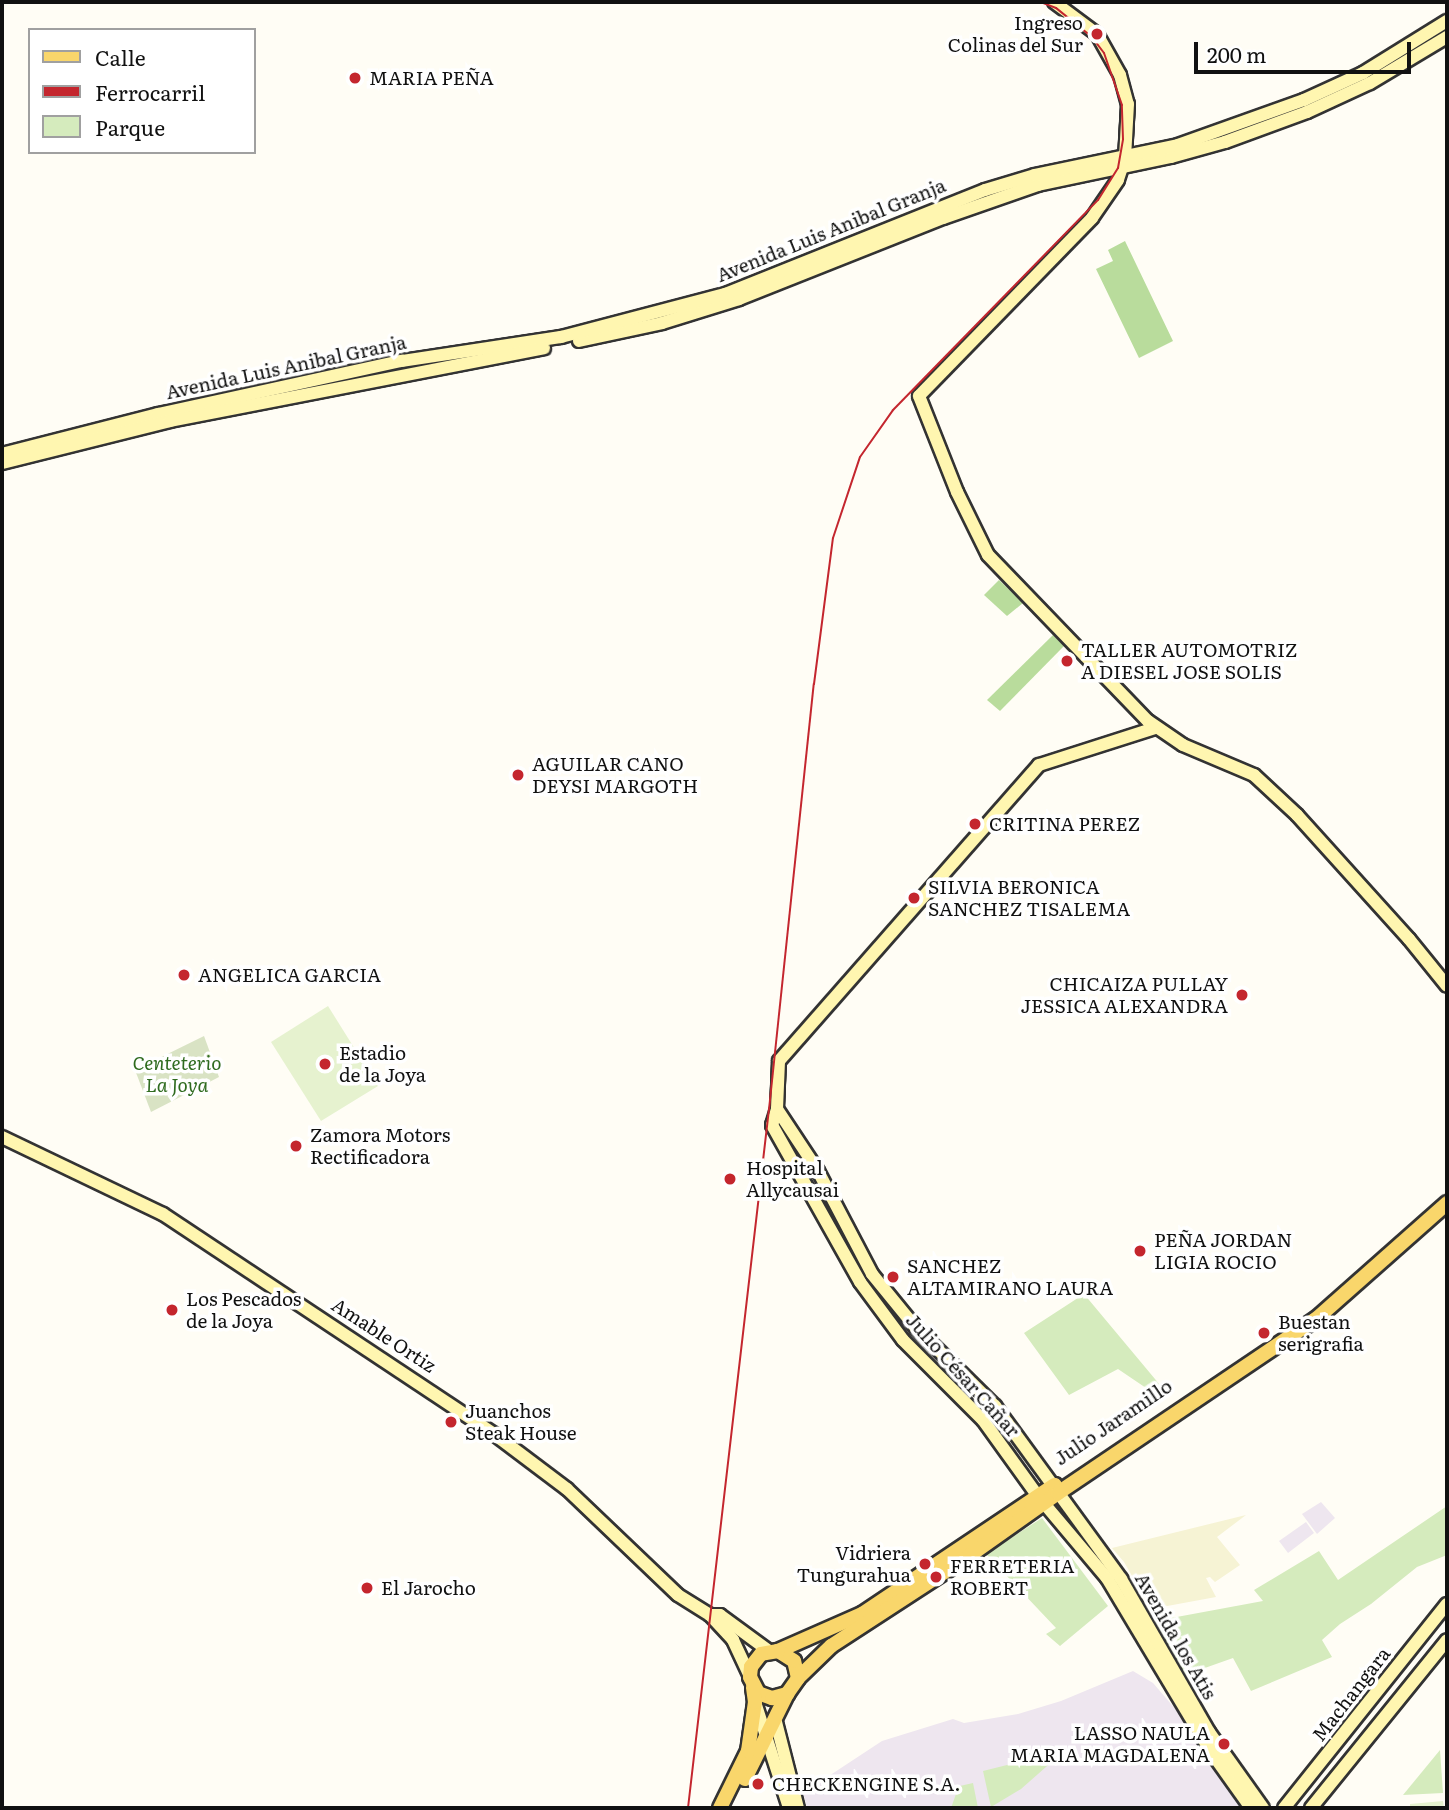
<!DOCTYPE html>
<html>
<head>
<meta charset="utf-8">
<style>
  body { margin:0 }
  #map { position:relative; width:1449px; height:1810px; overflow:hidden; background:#fffdf5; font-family:Literata,serif }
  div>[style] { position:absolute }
  .industrial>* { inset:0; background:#eee6ef }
  .farmland>* { inset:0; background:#f6f3d4 }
  .green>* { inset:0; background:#d5ebbd }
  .forest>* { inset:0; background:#b9dc9c }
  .cemetery>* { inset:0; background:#d9e3c4 }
  .pitch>* { inset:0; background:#e6f2cf }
  .roads { filter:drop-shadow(2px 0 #333) drop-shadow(-2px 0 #333) drop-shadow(0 2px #333) drop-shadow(0 -2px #333) }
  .secondary>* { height:12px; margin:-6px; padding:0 6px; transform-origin:6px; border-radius:6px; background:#fff6b0 }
  .primary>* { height:14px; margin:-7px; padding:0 7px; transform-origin:7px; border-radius:7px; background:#f9d66b }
  .rail>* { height:2px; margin:-1px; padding:0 1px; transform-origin:1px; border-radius:1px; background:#c4262e }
  .dots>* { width:19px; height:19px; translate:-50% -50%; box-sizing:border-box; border:4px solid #fff; border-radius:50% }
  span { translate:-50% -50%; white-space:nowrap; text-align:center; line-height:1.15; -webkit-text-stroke:7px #fff; paint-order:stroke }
  .poi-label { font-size:19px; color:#111 }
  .right { translate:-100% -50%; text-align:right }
  .left { translate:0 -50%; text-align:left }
  .street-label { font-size:19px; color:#111 }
  .park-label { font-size:19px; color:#2f6b1f; font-style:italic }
  .frame { position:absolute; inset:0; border:4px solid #111; pointer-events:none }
  .legend { position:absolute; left:28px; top:28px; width:228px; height:126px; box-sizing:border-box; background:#fff; border:2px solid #a0a0a0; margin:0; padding:9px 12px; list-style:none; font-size:21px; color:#111 }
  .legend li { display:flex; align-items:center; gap:14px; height:35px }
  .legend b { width:35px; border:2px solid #a0a0a0 }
  .scale { position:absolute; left:1194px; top:42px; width:217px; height:32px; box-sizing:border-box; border:4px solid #111; border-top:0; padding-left:9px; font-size:21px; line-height:24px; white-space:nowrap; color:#111; -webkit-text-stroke:5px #fff; paint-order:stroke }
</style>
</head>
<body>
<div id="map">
  <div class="industrial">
    <i style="clip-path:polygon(1321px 1502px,1335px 1518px,1317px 1534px,1302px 1514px)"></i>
    <i style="clip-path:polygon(1306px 1522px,1314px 1533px,1288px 1553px,1279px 1541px)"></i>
    <i style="clip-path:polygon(1133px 1671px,1153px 1683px,1190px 1726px,1243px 1808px,807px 1808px,803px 1793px,882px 1741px,953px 1719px,964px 1723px,1018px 1714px,1061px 1701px)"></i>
  </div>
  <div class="farmland">
    <i style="clip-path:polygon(1246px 1515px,1217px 1537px,1240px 1565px,1215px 1582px,1210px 1577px,1206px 1578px,1216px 1597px,1151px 1609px,1124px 1562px,1112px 1548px)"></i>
  </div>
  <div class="green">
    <i style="clip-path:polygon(1084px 1294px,1160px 1385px,1149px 1390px,1118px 1369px,1069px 1395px,1024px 1333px)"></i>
    <i style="clip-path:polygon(1447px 1506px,1447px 1555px,1417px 1567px,1371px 1604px,1340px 1624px,1322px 1640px,1332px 1657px,1251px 1691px,1233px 1658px,1185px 1675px,1155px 1621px,1263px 1601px,1254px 1590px,1319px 1551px,1338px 1580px)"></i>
    <i style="clip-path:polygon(1042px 1518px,1108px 1606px,1060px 1646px,1046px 1634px,1056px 1628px,986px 1554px)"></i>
    <i style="clip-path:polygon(1060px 1746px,1063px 1752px,1021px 1789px,991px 1807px,983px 1771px,1011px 1764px,1009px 1758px)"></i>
    <i style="clip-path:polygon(1440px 1750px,1443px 1793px,1403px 1795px)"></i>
    <i style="clip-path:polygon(973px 1783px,978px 1808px,951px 1808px,956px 1794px,950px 1792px,951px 1788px)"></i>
  </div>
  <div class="forest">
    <i style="clip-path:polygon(1125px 241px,1173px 341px,1139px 358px,1096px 269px,1113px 261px,1108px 250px)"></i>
    <i style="clip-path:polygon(999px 580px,1023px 603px,1007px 616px,984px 595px)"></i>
    <i style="clip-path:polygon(1053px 635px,1064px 646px,1000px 711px,987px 700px)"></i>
  </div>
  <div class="cemetery">
    <i style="clip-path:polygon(204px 1036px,219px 1077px,151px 1112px,135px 1070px)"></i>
  </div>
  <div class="pitch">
    <i style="clip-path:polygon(328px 1006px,378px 1086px,321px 1121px,271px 1042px)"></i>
    <i style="clip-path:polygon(1443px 1801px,1444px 1808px,1410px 1808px,1410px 1804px)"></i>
  </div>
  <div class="roads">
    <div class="secondary">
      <i style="left:1054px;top:2px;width:54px;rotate:36.7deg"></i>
      <i style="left:1097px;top:34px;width:47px;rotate:60.7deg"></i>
      <i style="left:1120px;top:75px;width:30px;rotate:75deg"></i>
      <i style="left:1128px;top:104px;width:54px;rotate:93.2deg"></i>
      <i style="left:1125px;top:158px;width:23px;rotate:108deg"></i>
      <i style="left:1118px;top:180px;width:46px;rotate:124.4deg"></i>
      <i style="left:1092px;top:218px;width:248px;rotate:134.2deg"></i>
      <i style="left:919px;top:396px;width:103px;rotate:68.4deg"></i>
      <i style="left:957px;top:492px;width:70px;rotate:63.8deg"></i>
      <i style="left:988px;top:555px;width:231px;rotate:46.1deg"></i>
      <i style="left:1148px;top:721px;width:42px;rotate:34.4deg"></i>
      <i style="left:1183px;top:745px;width:77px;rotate:22.9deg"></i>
      <i style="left:1254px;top:775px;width:59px;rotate:42.9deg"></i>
      <i style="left:1297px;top:815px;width:167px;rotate:47.9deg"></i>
      <i style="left:1409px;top:939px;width:60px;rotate:51deg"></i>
      <i style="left:579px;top:341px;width:85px;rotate:-12.2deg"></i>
      <i style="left:662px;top:323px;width:81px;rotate:-17.3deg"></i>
      <i style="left:739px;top:299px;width:219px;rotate:-21.7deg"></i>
      <i style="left:943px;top:218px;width:101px;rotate:-19.2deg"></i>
      <i style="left:1038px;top:185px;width:136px;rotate:-11.9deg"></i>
      <i style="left:1171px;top:157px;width:56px;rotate:-15.5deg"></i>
      <i style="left:1225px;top:142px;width:87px;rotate:-20.1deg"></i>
      <i style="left:1307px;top:112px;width:69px;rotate:-24.7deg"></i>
      <i style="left:1370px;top:83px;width:90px;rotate:-30.9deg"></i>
      <i style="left:2px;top:454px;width:161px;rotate:-14.4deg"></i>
      <i style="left:158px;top:414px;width:250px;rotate:-12.3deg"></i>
      <i style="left:402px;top:361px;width:161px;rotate:-8.6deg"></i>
      <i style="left:561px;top:337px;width:170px;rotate:-14.7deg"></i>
      <i style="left:725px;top:294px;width:280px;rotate:-21.8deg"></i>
      <i style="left:985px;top:190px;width:52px;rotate:-16.7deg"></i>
      <i style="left:1035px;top:175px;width:146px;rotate:-11.8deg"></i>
      <i style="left:1178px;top:145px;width:134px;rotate:-19.7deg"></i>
      <i style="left:1304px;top:100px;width:65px;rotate:-24.6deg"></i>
      <i style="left:1363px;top:73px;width:99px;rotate:-31.8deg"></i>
      <i style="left:2px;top:463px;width:173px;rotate:-14deg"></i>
      <i style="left:170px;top:421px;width:381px;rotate:-11deg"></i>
      <i style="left:1155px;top:728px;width:122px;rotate:162.3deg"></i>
      <i style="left:1039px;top:765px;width:394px;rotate:131.3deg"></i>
      <i style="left:779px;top:1061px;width:48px;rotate:92.4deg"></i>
      <i style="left:777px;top:1109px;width:17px;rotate:107deg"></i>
      <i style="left:772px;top:1125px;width:180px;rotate:60.7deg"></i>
      <i style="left:860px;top:1282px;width:72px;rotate:53.4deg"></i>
      <i style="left:903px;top:1340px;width:113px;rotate:45deg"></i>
      <i style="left:983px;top:1420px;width:92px;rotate:54.2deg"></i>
      <i style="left:1037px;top:1495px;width:109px;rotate:49.9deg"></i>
      <i style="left:1107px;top:1578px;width:203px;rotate:59.1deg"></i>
      <i style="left:1211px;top:1752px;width:69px;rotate:54.5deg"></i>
      <i style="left:777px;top:1109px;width:74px;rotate:56.5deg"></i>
      <i style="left:818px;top:1171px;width:116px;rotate:62.3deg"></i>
      <i style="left:872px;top:1274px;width:70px;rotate:50.8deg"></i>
      <i style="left:916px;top:1328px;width:111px;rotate:44.6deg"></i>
      <i style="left:995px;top:1406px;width:214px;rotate:53.9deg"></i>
      <i style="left:1121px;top:1579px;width:177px;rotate:60.1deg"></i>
      <i style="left:1209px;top:1732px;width:93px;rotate:54.6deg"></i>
      <i style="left:2px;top:1137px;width:178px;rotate:25.6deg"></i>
      <i style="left:163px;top:1214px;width:397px;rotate:33.6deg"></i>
      <i style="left:494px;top:1434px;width:91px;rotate:37deg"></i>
      <i style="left:567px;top:1489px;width:153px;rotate:43.7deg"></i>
      <i style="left:678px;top:1595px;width:38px;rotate:32deg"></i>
      <i style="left:710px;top:1615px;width:34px;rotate:47deg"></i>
      <i style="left:733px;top:1640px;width:40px;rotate:65deg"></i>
      <i style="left:710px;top:1615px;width:10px"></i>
      <i style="left:720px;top:1615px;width:61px;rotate:36.3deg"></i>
      <i style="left:756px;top:1705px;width:108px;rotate:72.2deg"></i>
      <i style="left:776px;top:1722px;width:89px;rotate:75.7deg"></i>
      <i style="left:1284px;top:1808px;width:261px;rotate:-51.4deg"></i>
      <i style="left:1311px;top:1808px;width:216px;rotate:-51deg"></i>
    </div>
    <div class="primary">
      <i style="left:778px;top:1651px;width:92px;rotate:-23.8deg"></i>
      <i style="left:862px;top:1614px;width:232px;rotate:-33.8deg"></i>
      <i style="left:798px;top:1678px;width:17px;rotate:-103deg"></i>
      <i style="left:794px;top:1661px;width:19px;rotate:-148deg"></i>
      <i style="left:778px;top:1651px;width:17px;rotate:170deg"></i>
      <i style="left:761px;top:1654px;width:16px;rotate:128deg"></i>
      <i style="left:751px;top:1667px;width:10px;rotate:96deg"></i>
      <i style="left:750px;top:1677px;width:18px;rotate:63deg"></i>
      <i style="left:758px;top:1693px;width:15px;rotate:20deg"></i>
      <i style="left:772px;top:1698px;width:16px;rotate:-15deg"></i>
      <i style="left:787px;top:1694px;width:19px;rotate:-55deg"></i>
      <i style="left:798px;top:1678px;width:46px;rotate:-44.1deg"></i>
      <i style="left:831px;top:1646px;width:165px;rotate:-33.1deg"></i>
      <i style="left:969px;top:1556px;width:109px;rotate:-35.3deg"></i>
      <i style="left:1058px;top:1493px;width:311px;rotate:-34deg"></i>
      <i style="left:1316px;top:1319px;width:175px;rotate:-41.5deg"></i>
      <i style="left:745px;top:1779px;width:95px;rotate:-63.7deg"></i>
      <i style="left:720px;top:1808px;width:64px;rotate:-63.8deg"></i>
      <i style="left:748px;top:1751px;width:49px;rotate:-81.9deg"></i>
      <i style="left:755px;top:1702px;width:15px;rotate:-98deg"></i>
    </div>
  </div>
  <div class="rail">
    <i style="left:688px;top:1808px;width:713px;rotate:-83.39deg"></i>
    <i style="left:770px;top:1100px;width:418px;rotate:-84deg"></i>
    <i style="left:814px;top:684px;width:147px;rotate:-82.6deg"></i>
    <i style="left:833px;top:538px;width:85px;rotate:-71.6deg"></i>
    <i style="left:860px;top:457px;width:57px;rotate:-54.9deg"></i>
    <i style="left:893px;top:410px;width:293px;rotate:-45.7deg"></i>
    <i style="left:1098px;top:200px;width:38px;rotate:-58deg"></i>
    <i style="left:1118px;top:168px;width:29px;rotate:-80deg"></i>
    <i style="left:1123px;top:139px;width:34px;rotate:-92deg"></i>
    <i style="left:1122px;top:105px;width:55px;rotate:-109.1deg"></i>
    <i style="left:1104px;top:53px;width:20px;rotate:-127deg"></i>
    <i style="left:1092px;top:37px;width:46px;rotate:-141.1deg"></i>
    <i style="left:1056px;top:8px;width:17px;rotate:-159deg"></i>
  </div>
  <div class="dots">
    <i style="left:1097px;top:34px;background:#c4262e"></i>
    <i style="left:355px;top:78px;background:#c4262e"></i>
    <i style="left:1067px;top:661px;background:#c4262e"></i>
    <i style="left:518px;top:775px;background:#c4262e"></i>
    <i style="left:975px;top:824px;background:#c4262e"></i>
    <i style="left:914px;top:898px;background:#c4262e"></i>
    <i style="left:184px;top:975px;background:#c4262e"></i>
    <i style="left:1242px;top:995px;background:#c4262e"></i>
    <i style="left:325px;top:1064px;background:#c4262e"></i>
    <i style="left:296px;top:1146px;background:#c4262e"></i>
    <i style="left:730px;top:1179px;background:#c4262e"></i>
    <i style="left:1140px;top:1251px;background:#c4262e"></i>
    <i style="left:893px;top:1277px;background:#c4262e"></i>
    <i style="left:172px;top:1310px;background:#c4262e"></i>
    <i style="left:1264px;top:1333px;background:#c4262e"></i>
    <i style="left:451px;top:1422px;background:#c4262e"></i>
    <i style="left:925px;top:1564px;background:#c4262e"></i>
    <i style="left:936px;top:1577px;background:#c4262e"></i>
    <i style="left:367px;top:1588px;background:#c4262e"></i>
    <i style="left:1224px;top:1744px;background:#c4262e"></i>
    <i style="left:758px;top:1784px;background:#c4262e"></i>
  </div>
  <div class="poi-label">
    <span class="right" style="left:1083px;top:34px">Ingreso<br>Colinas del Sur</span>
    <span class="left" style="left:369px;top:78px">MARIA PEÑA</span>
    <span class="left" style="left:1081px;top:661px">TALLER AUTOMOTRIZ<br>A DIESEL JOSE SOLIS</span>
    <span class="left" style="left:532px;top:775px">AGUILAR CANO<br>DEYSI MARGOTH</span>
    <span class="left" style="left:989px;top:824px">CRITINA PEREZ</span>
    <span class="left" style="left:928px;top:898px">SILVIA BERONICA<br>SANCHEZ TISALEMA</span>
    <span class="left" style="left:198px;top:975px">ANGELICA GARCIA</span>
    <span class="right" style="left:1228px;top:995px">CHICAIZA PULLAY<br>JESSICA ALEXANDRA</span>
    <span class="left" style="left:339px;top:1064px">Estadio<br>de la Joya</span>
    <span class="left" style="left:310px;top:1146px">Zamora Motors<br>Rectificadora</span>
    <span class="left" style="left:746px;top:1179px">Hospital<br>Allycausai</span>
    <span class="left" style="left:1154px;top:1251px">PEÑA JORDAN<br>LIGIA ROCIO</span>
    <span class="left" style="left:907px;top:1277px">SANCHEZ<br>ALTAMIRANO LAURA</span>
    <span class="left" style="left:186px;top:1310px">Los Pescados<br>de la Joya</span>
    <span class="left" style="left:1278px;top:1333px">Buestan<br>serigrafia</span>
    <span class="left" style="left:465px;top:1422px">Juanchos<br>Steak House</span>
    <span class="right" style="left:911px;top:1564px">Vidriera<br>Tungurahua</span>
    <span class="left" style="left:950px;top:1577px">FERRETERIA<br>ROBERT</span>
    <span class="left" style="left:381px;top:1588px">El Jarocho</span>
    <span class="right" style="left:1210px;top:1744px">LASSO NAULA<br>MARIA MAGDALENA</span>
    <span class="left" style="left:772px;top:1784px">CHECKENGINE S.A.</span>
  </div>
  <div class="street-label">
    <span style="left:831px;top:230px;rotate:-22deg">Avenida Luis Anibal Granja</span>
    <span style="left:286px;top:367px;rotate:-12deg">Avenida Luis Anibal Granja</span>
    <span style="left:384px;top:1335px;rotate:33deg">Amable Ortiz</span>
    <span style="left:963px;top:1375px;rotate:48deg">Julio César Cañar</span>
    <span style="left:1113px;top:1422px;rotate:-34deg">Julio Jaramillo</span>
    <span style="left:1176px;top:1636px;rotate:60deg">Avenida los Atis</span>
    <span style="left:1351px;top:1694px;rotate:-52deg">Machangara</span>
  </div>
  <div class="park-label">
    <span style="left:177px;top:1074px">Centeterio<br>La Joya</span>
  </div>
  <div class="frame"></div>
  <ul class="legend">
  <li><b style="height:9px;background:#f9d66b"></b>Calle</li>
  <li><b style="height:9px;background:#c4262e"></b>Ferrocarril</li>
  <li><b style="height:19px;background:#d5ebbd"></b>Parque</li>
  </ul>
  <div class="scale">200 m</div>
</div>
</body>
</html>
